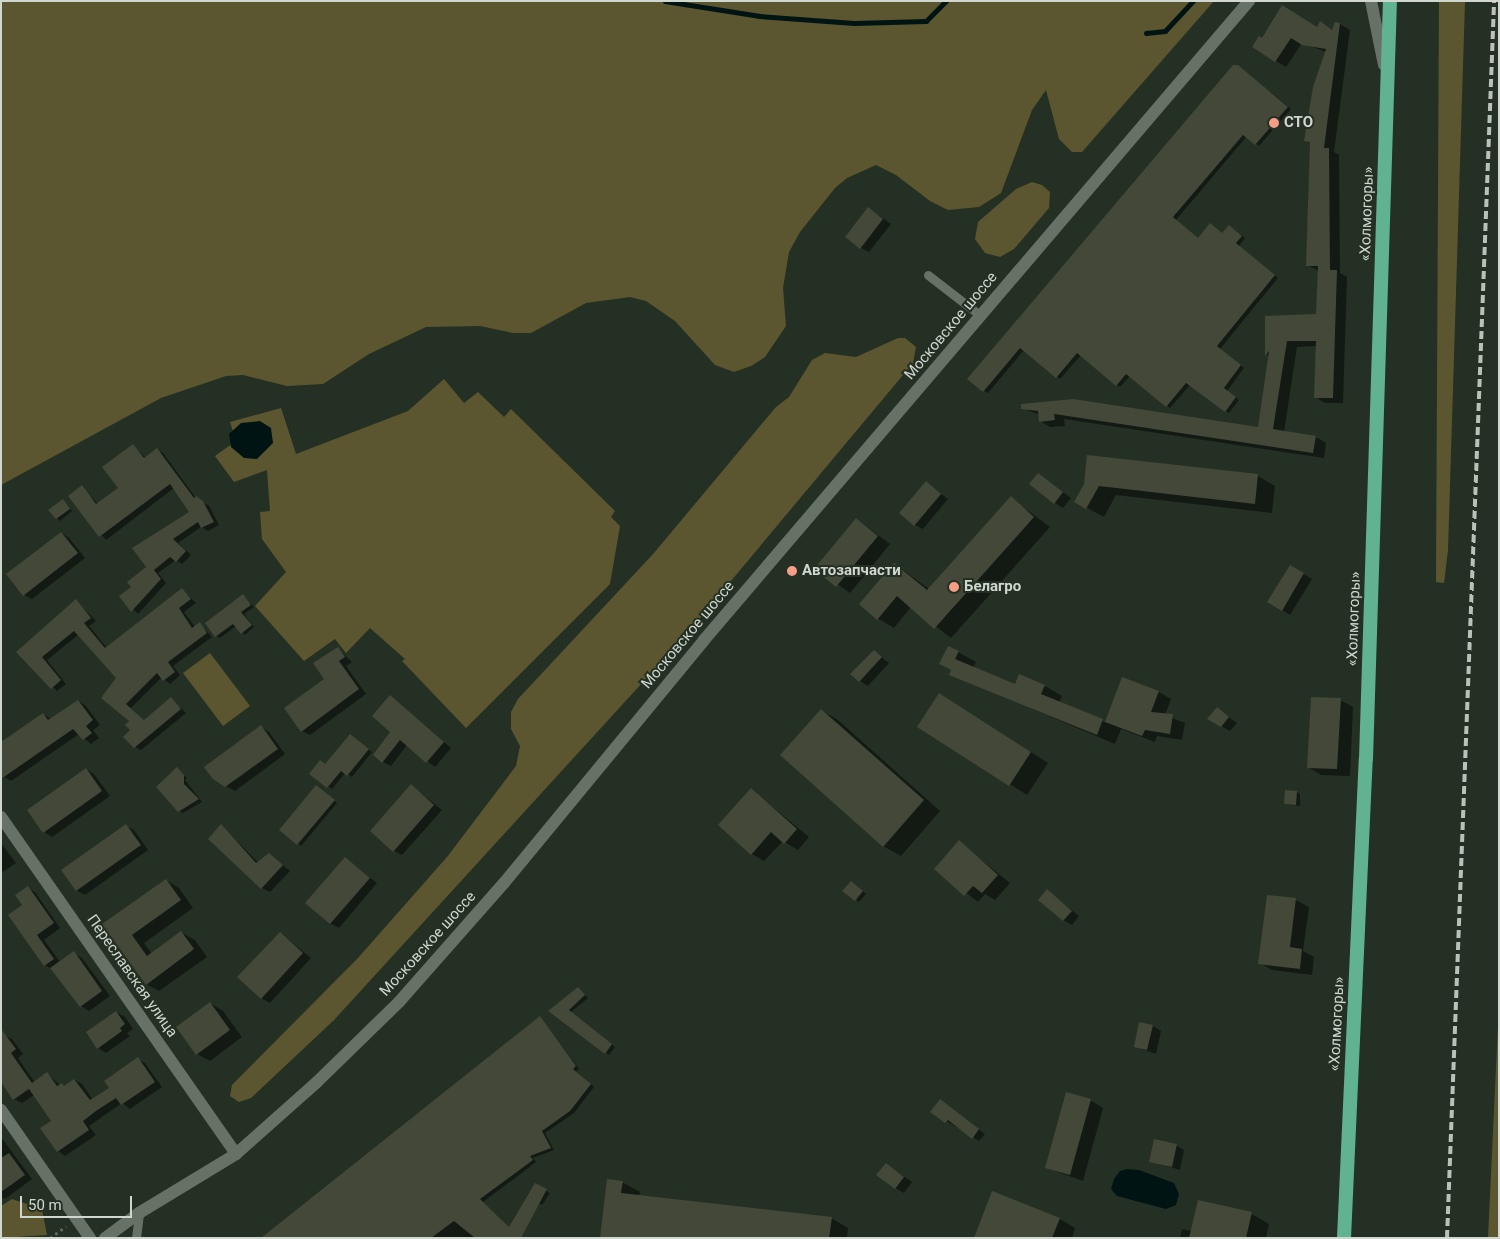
<!DOCTYPE html>
<html>
<head>
<meta charset="utf-8">
<style>
  body { margin:0 }
  #map { position:relative; width:1500px; height:1239px; overflow:hidden; background:#253024; font-family:Roboto,sans-serif }
  div>[style] { position:absolute }
  .green>* { inset:0; background:#5c5630 }
  .water>* { inset:0; background:#001513 }
  .shadow>* { inset:0; background:#0007 }
  .stream>* { height:4.5px; margin:-2.25px; padding:0 2.25px; transform-origin:2.25px; border-radius:2.25px; background:#001513 }
  .building>* { inset:0; background:#434839 }
  .path>* { height:2.5px; margin-top:-1.25px; transform-origin:0; background:repeating-linear-gradient(90deg,#5d675c 0 2.5px,transparent 0 6.5px) }
  .service>* { height:9px; margin:-4.5px; padding:0 4.5px; transform-origin:4.5px; border-radius:4.5px; background:#667265 }
  .minor>* { height:12px; margin:-6px; padding:0 6px; transform-origin:6px; border-radius:6px; background:#667265 }
  .tertiary>* { height:12px; margin:-6px; padding:0 6px; transform-origin:6px; border-radius:6px; background:#667265 }
  .trunk>* { height:14px; margin:-7px; padding:0 7px; transform-origin:7px; border-radius:7px; background:#61b291 }
  .rail>* { height:4px; margin-top:-2px; transform-origin:0; background:repeating-linear-gradient(90deg,#bac1b9 0 8px,transparent 0 12px) }
  .dots>* { width:14px; height:14px; translate:-50% -50%; box-sizing:border-box; border:2px solid #253024; border-radius:50% }
  span { translate:-50% -50%; white-space:nowrap; text-align:center; line-height:1.15; -webkit-text-stroke:4px #253024; paint-order:stroke }
  .poi-label { font-size:15px; color:#d0d7cf; font-weight:700 }
  .left { translate:0 -50%; text-align:left }
  .street-label { font-size:15px; color:#d0d7cf }
  .frame { position:absolute; inset:0; border:2px solid #d0d7cf; pointer-events:none }
  .scale { position:absolute; left:20px; top:1196px; width:112px; height:22px; box-sizing:border-box; border:2px solid #d0d7cf; border-top:0; padding-left:6px; font-size:15px; line-height:18px; white-space:nowrap; color:#d0d7cf; -webkit-text-stroke:4px #253024; paint-order:stroke }
</style>
</head>
<body>
<div id="map">
  <div class="green">
    <i style="clip-path:polygon(1px 1px,1214px 1px,1082px 152px,1072px 152px,1059px 139px,1046px 90px,1032px 110px,1001px 193px,979px 207px,948px 210px,930px 201px,896px 175px,876px 165px,847px 178px,835px 188px,800px 232px,789px 252px,783px 288px,786px 326px,765px 357px,751px 366px,734px 372px,715px 365px,675px 321px,646px 301px,630px 297px,586px 303px,531px 333px,513px 333px,480px 326px,426px 327px,369px 354px,323px 384px,287px 386px,243px 375px,226px 376px,161px 398px,1px 485px)"></i>
    <i style="clip-path:polygon(1439px 1px,1465px 1px,1448px 550px,1444px 583px,1436px 582px)"></i>
    <i style="clip-path:polygon(1032px 182px,1042px 185px,1050px 192px,1049px 208px,1014px 249px,1000px 257px,985px 253px,975px 239px,978px 222px,1016px 189px)"></i>
    <i style="clip-path:polygon(898px 338px,905px 338px,916px 347px,913px 363px,685px 636px,334px 1020px,251px 1098px,239px 1102px,230px 1096px,232px 1085px,358px 958px,447px 857px,516px 766px,520px 746px,511px 729px,511px 712px,518px 699px,654px 553px,776px 407px,789px 397px,812px 360px,825px 353px,856px 357px)"></i>
    <i style="clip-path:polygon(444px 379px,464px 403px,478px 392px,504px 417px,511px 409px,615px 511px,611px 517px,620px 526px,610px 584px,466px 728px,402px 661px,405px 659px,370px 628px,346px 653px,335px 639px,304px 661px,255px 606px,286px 572px,262px 539px,260px 512px,270px 511px,267px 470px,234px 482px,215px 456px,236px 441px,230px 422px,281px 408px,296px 454px,408px 411px)"></i>
    <i style="clip-path:polygon(210px 653px,250px 706px,223px 726px,183px 673px)"></i>
    <i style="clip-path:polygon(1499px 1004px,1499px 1238px,1488px 1238px)"></i>
    <i style="clip-path:polygon(12px 1199px,42px 1209px,47px 1235px,1px 1238px,1px 1206px)"></i>
  </div>
  <div class="water">
    <i style="clip-path:polygon(260px 421px,271px 428px,273px 443px,257px 459px,244px 458px,231px 447px,229px 434px,241px 423px)"></i>
    <i style="clip-path:polygon(1127px 1169px,1139px 1170px,1174px 1183px,1179px 1194px,1176px 1205px,1166px 1209px,1117px 1196px,1111px 1189px,1114px 1179px,1120px 1171px)"></i>
  </div>
  <div class="shadow">
    <i style="clip-path:polygon(1321px 23px,1333px 31px,1340px 24px,1350px 30px,1334px 152px,1339px 155px,1340px 273px,1347px 277px,1343px 403px,1325px 403px,1315px 397px,1317px 346px,1297px 347px,1284px 432px,1316px 437px,1326px 443px,1324px 458px,1064px 419px,1065px 426px,1050px 427px,1040px 421px,1040px 415px,1022px 408px,1259px 429px,1269px 356px,1267px 355px,1266px 317px,1317px 316px,1319px 271px,1307px 265px,1311px 143px,1306px 140px,1326px 52px,1302px 43px,1286px 67px,1276px 61px,1263px 40px,1318px 28px)"></i>
    <i style="clip-path:polygon(1242px 69px,1291px 109px,1259px 146px,1247px 136px,1176px 220px,1198px 239px,1223px 234px,1230px 226px,1245px 238px,1239px 246px,1278px 278px,1220px 349px,1244px 368px,1227px 391px,1239px 400px,1229px 413px,1190px 385px,1170px 408px,1130px 376px,1120px 387px,1117px 385px,1081px 355px,1060px 379px,1024px 350px,988px 393px,984px 391px,969px 379px)"></i>
    <i style="clip-path:polygon(868px 208px,891px 224px,869px 252px,861px 248px)"></i>
    <i style="clip-path:polygon(133px 446px,146px 458px,157px 450px,163px 453px,196px 498px,209px 506px,219px 525px,208px 531px,201px 527px,178px 543px,191px 555px,182px 564px,176px 560px,158px 573px,166px 583px,138px 614px,121px 596px,132px 587px,191px 512px,174px 488px,106px 540px,70px 496px,82px 487px,98px 504px,120px 488px)"></i>
    <i style="clip-path:polygon(1088px 456px,1258px 476px,1275px 486px,1272px 513px,1116px 495px,1104px 517px,1076px 502px,1085px 484px)"></i>
    <i style="clip-path:polygon(1039px 474px,1071px 498px,1063px 508px,1055px 503px)"></i>
    <i style="clip-path:polygon(926px 483px,948px 499px,923px 529px,915px 525px)"></i>
    <i style="clip-path:polygon(1011px 498px,1050px 527px,951px 638px,911px 607px,894px 628px,877px 618px,895px 564px,929px 589px)"></i>
    <i style="clip-path:polygon(63px 501px,72px 511px,60px 521px,57px 518px)"></i>
    <i style="clip-path:polygon(857px 519px,890px 544px,850px 593px,816px 569px)"></i>
    <i style="clip-path:polygon(61px 533px,69px 538px,85px 558px,32px 599px,24px 595px)"></i>
    <i style="clip-path:polygon(1290px 566px,1312px 579px,1290px 615px,1269px 602px)"></i>
    <i style="clip-path:polygon(182px 589px,196px 603px,184px 612px,195px 627px,200px 624px,212px 637px,173px 666px,180px 675px,170px 684px,162px 677px,131px 708px,145px 721px,171px 699px,186px 713px,141px 750px,135px 747px,118px 678px,78px 635px,47px 660px,66px 684px,57px 691px,18px 652px,76px 601px,96px 621px,89px 626px,107px 648px)"></i>
    <i style="clip-path:polygon(243px 596px,254px 607px,244px 614px,254px 627px,245px 635px,236px 626px,220px 638px,216px 636px,207px 623px)"></i>
    <i style="clip-path:polygon(949px 647px,976px 662px,973px 668px,1016px 685px,1020px 676px,1045px 686px,1062px 696px,1059px 703px,1107px 723px,1123px 679px,1159px 692px,1171px 699px,1165px 715px,1185px 723px,1182px 740px,1157px 736px,1155px 742px,1121px 729px,1115px 744px,950px 674px,952px 671px,940px 664px)"></i>
    <i style="clip-path:polygon(338px 649px,352px 662px,346px 666px,366px 694px,310px 735px,302px 731px)"></i>
    <i style="clip-path:polygon(874px 651px,889px 663px,868px 686px,860px 681px)"></i>
    <i style="clip-path:polygon(940px 694px,1048px 763px,1027px 795px,919px 726px)"></i>
    <i style="clip-path:polygon(390px 696px,451px 748px,435px 767px,407px 745px,391px 766px,383px 762px,392px 732px)"></i>
    <i style="clip-path:polygon(1340px 700px,1353px 707px,1350px 776px,1321px 775px,1308px 767px)"></i>
    <i style="clip-path:polygon(79px 701px,86px 706px,100px 725px,93px 730px,99px 738px,91px 744px,79px 734px,11px 781px,4px 777px,43px 714px,51px 719px)"></i>
    <i style="clip-path:polygon(1217px 709px,1237px 723px,1230px 731px,1209px 719px)"></i>
    <i style="clip-path:polygon(821px 710px,838px 720px,940px 811px,901px 856px,883px 846px)"></i>
    <i style="clip-path:polygon(261px 727px,269px 732px,285px 754px,235px 791px,226px 786px)"></i>
    <i style="clip-path:polygon(354px 738px,372px 752px,352px 777px,345px 773px,332px 789px,311px 774px,326px 765px)"></i>
    <i style="clip-path:polygon(177px 768px,187px 778px,185px 780px,202px 802px,183px 813px,179px 811px)"></i>
    <i style="clip-path:polygon(86px 769px,94px 774px,110px 796px,52px 837px,44px 832px)"></i>
    <i style="clip-path:polygon(412px 786px,442px 810px,402px 855px,394px 851px)"></i>
    <i style="clip-path:polygon(320px 789px,337px 803px,301px 846px,281px 830px)"></i>
    <i style="clip-path:polygon(752px 790px,809px 837px,798px 850px,783px 841px,764px 861px,752px 854px)"></i>
    <i style="clip-path:polygon(1297px 792px,1300px 794px,1300px 806px,1286px 804px)"></i>
    <i style="clip-path:polygon(126px 826px,134px 830px,148px 850px,85px 895px,76px 890px)"></i>
    <i style="clip-path:polygon(221px 826px,259px 863px,269px 854px,290px 871px,270px 892px,262px 888px)"></i>
    <i style="clip-path:polygon(959px 842px,1010px 883px,995px 900px,985px 894px,978px 902px,935px 869px)"></i>
    <i style="clip-path:polygon(1px 843px,16px 863px,1px 873px)"></i>
    <i style="clip-path:polygon(345px 858px,377px 883px,339px 928px,330px 923px)"></i>
    <i style="clip-path:polygon(166px 880px,179px 888px,193px 908px,144px 943px,152px 954px,182px 933px,195px 940px,207px 957px,159px 991px,146px 984px,104px 924px)"></i>
    <i style="clip-path:polygon(855px 884px,866px 894px,859px 902px,844px 891px)"></i>
    <i style="clip-path:polygon(28px 888px,35px 892px,60px 928px,44px 940px,60px 962px,74px 953px,82px 958px,110px 996px,89px 1011px,81px 1006px,53px 970px,45px 965px,9px 915px,24px 905px)"></i>
    <i style="clip-path:polygon(1048px 891px,1079px 916px,1072px 925px,1063px 920px)"></i>
    <i style="clip-path:polygon(1296px 900px,1309px 907px,1303px 951px,1314px 957px,1312px 975px,1272px 970px,1260px 963px)"></i>
    <i style="clip-path:polygon(280px 933px,311px 958px,270px 1003px,261px 998px)"></i>
    <i style="clip-path:polygon(578px 989px,588px 998px,571px 1012px,615px 1047px,609px 1055px,550px 1011px)"></i>
    <i style="clip-path:polygon(210px 1003px,223px 1011px,242px 1037px,210px 1061px,197px 1054px)"></i>
    <i style="clip-path:polygon(116px 1012px,125px 1017px,133px 1029px,127px 1033px,130px 1036px,106px 1053px,98px 1048px)"></i>
    <i style="clip-path:polygon(540px 1017px,579px 1069px,576px 1071px,594px 1087px,574px 1113px,545px 1133px,554px 1150px,533px 1158px,536px 1162px,483px 1202px,501px 1219px,489px 1238px,263px 1238px)"></i>
    <i style="clip-path:polygon(1153px 1026px,1161px 1031px,1156px 1054px,1135px 1046px)"></i>
    <i style="clip-path:polygon(4px 1035px,12px 1039px,23px 1054px,18px 1058px,35px 1083px,47px 1074px,60px 1085px,65px 1086px,75px 1080px,82px 1084px,93px 1100px,111px 1088px,138px 1059px,145px 1063px,162px 1087px,130px 1109px,122px 1103px,89px 1126px,96px 1135px,65px 1156px,58px 1151px,52px 1121px,34px 1095px,22px 1103px,14px 1099px)"></i>
    <i style="clip-path:polygon(1090px 1100px,1103px 1108px,1083px 1181px,1047px 1168px)"></i>
    <i style="clip-path:polygon(947px 1105px,985px 1134px,979px 1141px,932px 1112px)"></i>
    <i style="clip-path:polygon(1px 1137px,32px 1179px,5px 1199px,1px 1197px)"></i>
    <i style="clip-path:polygon(1176px 1145px,1184px 1150px,1180px 1170px,1150px 1161px)"></i>
    <i style="clip-path:polygon(886px 1164px,912px 1182px,904px 1193px,895px 1188px)"></i>
    <i style="clip-path:polygon(622px 1182px,640px 1192px,639px 1196px,831px 1218px,848px 1228px,847px 1238px,602px 1238px)"></i>
    <i style="clip-path:polygon(536px 1185px,550px 1193px,542px 1205px,529px 1196px)"></i>
    <i style="clip-path:polygon(1199px 1201px,1252px 1214px,1269px 1224px,1266px 1238px,1180px 1238px,1182px 1229px,1192px 1231px)"></i>
    <i style="clip-path:polygon(1060px 1219px,1075px 1228px,1072px 1238px,975px 1238px)"></i>
  </div>
  <div class="stream">
    <i style="left:665px;top:1px;width:96px;rotate:9deg"></i>
    <i style="left:760px;top:16px;width:94px;rotate:4.3deg"></i>
    <i style="left:854px;top:23px;width:72px;rotate:-1.6deg"></i>
    <i style="left:926px;top:21px;width:28px;rotate:-45deg"></i>
    <i style="left:1146px;top:33px;width:19px;rotate:-6deg"></i>
    <i style="left:1165px;top:31px;width:41px;rotate:-47deg"></i>
  </div>
  <div class="building">
    <i style="clip-path:polygon(1282px 5px,1317px 27px,1320px 21px,1332px 30px,1335px 22px,1340px 23px,1324px 148px,1329px 148px,1330px 270px,1337px 270px,1333px 398px,1314px 398px,1316px 341px,1287px 341px,1273px 429px,1316px 436px,1313px 453px,1054px 414px,1055px 420px,1039px 422px,1038px 411px,1021px 409px,1021px 404px,1073px 399px,1258px 427px,1269px 351px,1265px 356px,1265px 316px,1316px 314px,1318px 266px,1306px 266px,1310px 142px,1304px 141px,1313px 87px,1326px 49px,1302px 45px,1291px 38px,1275px 62px,1252px 47px,1259px 36px,1262px 38px)"></i>
    <i style="clip-path:polygon(1233px 65px,1238px 65px,1288px 107px,1255px 145px,1243px 135px,1173px 217px,1198px 238px,1210px 223px,1222px 233px,1229px 225px,1242px 236px,1236px 243px,1275px 275px,1217px 346px,1241px 365px,1224px 388px,1236px 397px,1225px 412px,1186px 383px,1166px 407px,1126px 374px,1116px 386px,1077px 353px,1056px 378px,1020px 348px,983px 392px,967px 379px)"></i>
    <i style="clip-path:polygon(868px 207px,883px 219px,860px 249px,845px 237px)"></i>
    <i style="clip-path:polygon(133px 444px,144px 458px,157px 448px,194px 498px,196px 496px,203px 501px,214px 522px,201px 528px,198px 522px,173px 539px,186px 551px,176px 562px,170px 557px,154px 570px,161px 579px,131px 612px,119px 596px,131px 587px,127px 582px,146px 567px,132px 548px,189px 512px,170px 484px,99px 537px,68px 496px,82px 485px,96px 504px,118px 488px,102px 467px)"></i>
    <i style="clip-path:polygon(1087px 455px,1258px 474px,1255px 504px,1099px 486px,1086px 509px,1074px 502px,1084px 484px)"></i>
    <i style="clip-path:polygon(1038px 473px,1063px 492px,1054px 504px,1029px 484px)"></i>
    <i style="clip-path:polygon(926px 481px,941px 494px,914px 526px,899px 513px)"></i>
    <i style="clip-path:polygon(1011px 496px,1034px 517px,934px 629px,897px 596px,877px 620px,859px 604px,894px 563px,927px 590px)"></i>
    <i style="clip-path:polygon(63px 499px,70px 509px,56px 519px,48px 510px)"></i>
    <i style="clip-path:polygon(856px 518px,878px 536px,836px 587px,814px 569px)"></i>
    <i style="clip-path:polygon(61px 532px,78px 553px,23px 596px,6px 574px)"></i>
    <i style="clip-path:polygon(1290px 565px,1304px 573px,1282px 611px,1267px 602px)"></i>
    <i style="clip-path:polygon(182px 588px,191px 599px,179px 608px,192px 628px,200px 622px,207px 633px,168px 662px,175px 672px,163px 681px,157px 673px,126px 704px,144px 720px,171px 697px,181px 709px,134px 748px,123px 737px,130px 730px,125px 725px,129px 721px,101px 698px,116px 678px,74px 631px,42px 657px,61px 680px,51px 689px,16px 652px,76px 599px,91px 618px,84px 623px,105px 648px)"></i>
    <i style="clip-path:polygon(243px 594px,251px 605px,241px 612px,252px 625px,241px 634px,233px 624px,215px 637px,205px 623px)"></i>
    <i style="clip-path:polygon(948px 646px,959px 651px,955px 659px,1015px 684px,1019px 674px,1045px 685px,1041px 694px,1103px 719px,1097px 735px,949px 675px,951px 670px,939px 664px)"></i>
    <i style="clip-path:polygon(338px 647px,345px 657px,339px 661px,359px 689px,301px 732px,284px 708px,324px 679px,313px 663px)"></i>
    <i style="clip-path:polygon(874px 650px,882px 657px,859px 682px,850px 674px)"></i>
    <i style="clip-path:polygon(1122px 677px,1159px 691px,1151px 712px,1173px 714px,1170px 734px,1145px 730px,1142px 736px,1105px 722px)"></i>
    <i style="clip-path:polygon(939px 693px,1031px 752px,1009px 786px,917px 727px)"></i>
    <i style="clip-path:polygon(390px 695px,444px 742px,426px 763px,400px 740px,382px 763px,373px 755px,390px 732px,372px 716px)"></i>
    <i style="clip-path:polygon(1311px 697px,1341px 698px,1337px 769px,1307px 768px)"></i>
    <i style="clip-path:polygon(78px 700px,93px 720px,86px 726px,92px 733px,83px 740px,73px 729px,1px 779px,1px 742px,43px 713px,48px 720px)"></i>
    <i style="clip-path:polygon(1217px 707px,1229px 717px,1221px 727px,1207px 719px)"></i>
    <i style="clip-path:polygon(821px 709px,924px 800px,883px 847px,780px 755px)"></i>
    <i style="clip-path:polygon(261px 725px,278px 749px,225px 787px,213px 779px,204px 767px)"></i>
    <i style="clip-path:polygon(350px 734px,369px 749px,347px 776px,341px 771px,327px 788px,309px 774px,320px 760px,325px 764px)"></i>
    <i style="clip-path:polygon(177px 767px,184px 775px,184px 784px,199px 799px,178px 812px,156px 787px)"></i>
    <i style="clip-path:polygon(86px 768px,102px 791px,43px 833px,27px 810px)"></i>
    <i style="clip-path:polygon(411px 784px,434px 805px,393px 852px,370px 831px)"></i>
    <i style="clip-path:polygon(316px 785px,335px 800px,297px 845px,279px 830px)"></i>
    <i style="clip-path:polygon(751px 788px,797px 829px,784px 844px,771px 832px,751px 855px,718px 825px)"></i>
    <i style="clip-path:polygon(1285px 790px,1297px 791px,1296px 805px,1284px 804px)"></i>
    <i style="clip-path:polygon(126px 824px,141px 845px,76px 891px,61px 870px)"></i>
    <i style="clip-path:polygon(221px 824px,256px 863px,269px 853px,283px 865px,261px 889px,208px 839px)"></i>
    <i style="clip-path:polygon(959px 840px,998px 875px,982px 893px,973px 886px,964px 896px,934px 869px)"></i>
    <i style="clip-path:polygon(345px 857px,370px 878px,330px 924px,305px 903px)"></i>
    <i style="clip-path:polygon(166px 879px,181px 900px,132px 935px,147px 956px,181px 931px,194px 949px,146px 985px,102px 924px)"></i>
    <i style="clip-path:polygon(851px 881px,863px 891px,855px 901px,842px 891px)"></i>
    <i style="clip-path:polygon(28px 886px,54px 923px,37px 935px,54px 959px,44px 966px,8px 915px,22px 905px,15px 895px)"></i>
    <i style="clip-path:polygon(1047px 889px,1072px 911px,1063px 921px,1038px 900px)"></i>
    <i style="clip-path:polygon(1267px 895px,1296px 898px,1290px 947px,1302px 949px,1300px 969px,1258px 964px)"></i>
    <i style="clip-path:polygon(280px 932px,303px 953px,261px 999px,237px 977px)"></i>
    <i style="clip-path:polygon(74px 951px,102px 991px,80px 1007px,50px 968px)"></i>
    <i style="clip-path:polygon(578px 987px,585px 995px,569px 1010px,612px 1044px,605px 1054px,548px 1011px)"></i>
    <i style="clip-path:polygon(210px 1002px,230px 1030px,196px 1055px,176px 1027px)"></i>
    <i style="clip-path:polygon(116px 1011px,125px 1024px,120px 1028px,122px 1031px,97px 1049px,86px 1032px)"></i>
    <i style="clip-path:polygon(540px 1016px,576px 1066px,573px 1069px,591px 1084px,570px 1111px,542px 1131px,551px 1148px,530px 1156px,533px 1160px,480px 1199px,509px 1227px,535px 1183px,547px 1189px,521px 1238px,475px 1238px,454px 1221px,431px 1238px,261px 1238px)"></i>
    <i style="clip-path:polygon(1139px 1022px,1153px 1025px,1147px 1050px,1134px 1047px)"></i>
    <i style="clip-path:polygon(1px 1029px,16px 1049px,11px 1053px,32px 1083px,47px 1072px,57px 1086px,62px 1083px,64px 1086px,74px 1079px,90px 1100px,109px 1088px,104px 1081px,138px 1057px,155px 1082px,121px 1105px,116px 1098px,96px 1111px,83px 1121px,89px 1130px,57px 1152px,40px 1128px,51px 1121px,29px 1089px,13px 1100px,1px 1082px)"></i>
    <i style="clip-path:polygon(1066px 1092px,1091px 1099px,1070px 1175px,1045px 1168px)"></i>
    <i style="clip-path:polygon(940px 1099px,979px 1129px,972px 1139px,948px 1120px,945px 1123px,930px 1112px)"></i>
    <i style="clip-path:polygon(1154px 1139px,1177px 1144px,1172px 1167px,1149px 1162px)"></i>
    <i style="clip-path:polygon(9px 1153px,25px 1175px,1px 1192px,1px 1158px)"></i>
    <i style="clip-path:polygon(886px 1163px,904px 1177px,895px 1189px,876px 1175px)"></i>
    <i style="clip-path:polygon(607px 1179px,623px 1181px,621px 1193px,832px 1217px,829px 1238px,600px 1238px)"></i>
    <i style="clip-path:polygon(992px 1191px,1060px 1218px,1052px 1238px,974px 1238px)"></i>
    <i style="clip-path:polygon(1198px 1200px,1252px 1212px,1246px 1238px,1189px 1238px)"></i>
  </div>
  <div class="path">
    <i style="left:50px;top:1238px;width:20px;rotate:-37deg"></i>
  </div>
  <div class="service">
    <i style="left:928px;top:275px;width:67px;rotate:37.7deg"></i>
    <i style="left:136px;top:1238px;width:25px;rotate:-83deg"></i>
  </div>
  <div class="minor">
    <i style="left:1px;top:817px;width:411px;rotate:55.1deg"></i>
    <i style="left:1px;top:1110px;width:156px;rotate:55.2deg"></i>
  </div>
  <div class="tertiary">
    <i style="left:1371px;top:1px;width:65px;rotate:78.5deg"></i>
    <i style="left:105px;top:1238px;width:42px;rotate:-36.3deg"></i>
    <i style="left:139px;top:1213px;width:114px;rotate:-31.3deg"></i>
    <i style="left:236px;top:1154px;width:108px;rotate:-41.6deg"></i>
    <i style="left:317px;top:1082px;width:115px;rotate:-44.3deg"></i>
    <i style="left:399px;top:1002px;width:159px;rotate:-48.6deg"></i>
    <i style="left:504px;top:883px;width:315px;rotate:-50.5deg"></i>
    <i style="left:704px;top:640px;width:840px;rotate:-49.54deg"></i>
  </div>
  <div class="trunk">
    <i style="left:1344px;top:1238px;width:480px;rotate:-87.4deg"></i>
    <i style="left:1366px;top:759px;width:758px;rotate:-88.19deg"></i>
  </div>
  <div class="rail">
    <i style="left:1447px;top:1238px;width:1238px;rotate:-87.82deg"></i>
  </div>
  <div class="dots">
    <i style="left:1274px;top:123px;background:#f49e87"></i>
    <i style="left:792px;top:571px;background:#f49e87"></i>
    <i style="left:954px;top:587px;background:#f49e87"></i>
  </div>
  <div class="poi-label">
    <span class="left" style="left:1284px;top:123px">СТО</span>
    <span class="left" style="left:802px;top:571px">Автозапчасти</span>
    <span class="left" style="left:964px;top:587px">Белагро</span>
  </div>
  <div class="street-label">
    <span style="left:1367px;top:214px;rotate:-88deg">«Холмогоры»</span>
    <span style="left:951px;top:326px;rotate:-50deg">Московское шоссе</span>
    <span style="left:1354px;top:619px;rotate:-88deg">«Холмогоры»</span>
    <span style="left:688px;top:635px;rotate:-50deg">Московское шоссе</span>
    <span style="left:428px;top:944px;rotate:-48deg">Московское шоссе</span>
    <span style="left:132px;top:976px;rotate:55deg">Переславская улица</span>
    <span style="left:1337px;top:1024px;rotate:-87deg">«Холмогоры»</span>
  </div>
  <div class="frame"></div>
  <div class="scale">50 m</div>
</div>
</body>
</html>
